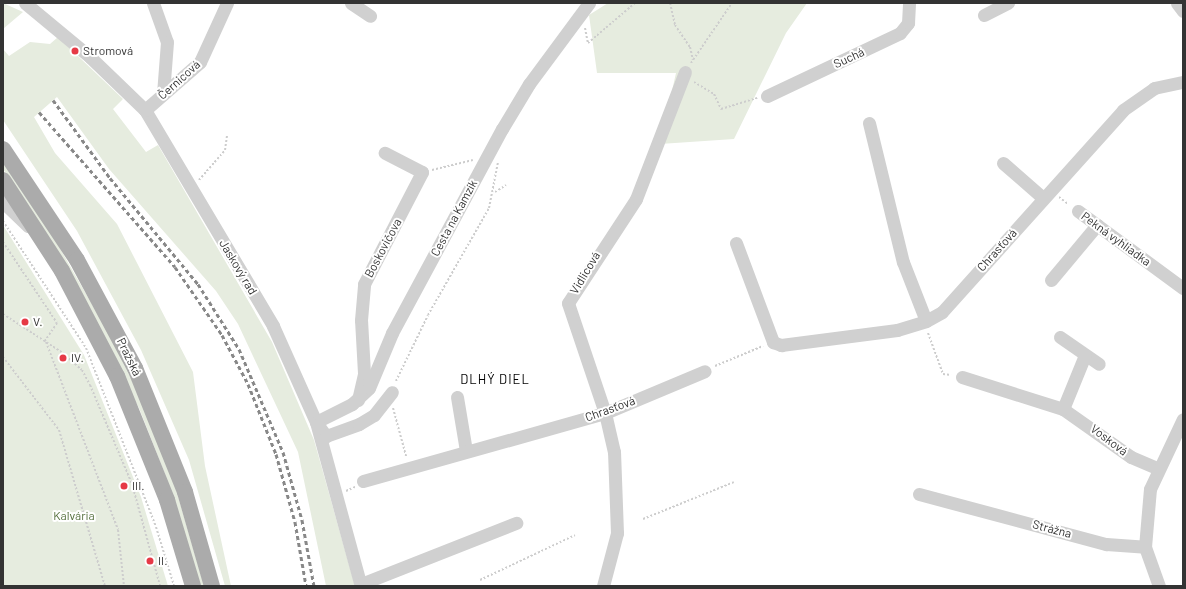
<!DOCTYPE html>
<html>
<head>
<meta charset="utf-8">
<style>
  body { margin:0 }
  #map { position:relative; width:1186px; height:589px; overflow:hidden; background:#fff; font-family:Barlow,sans-serif }
  div>[style] { position:absolute }
  .green>* { inset:0; background:#e6ecdf }
  .path>* { height:2px; margin-top:-1px; transform-origin:0; background:repeating-linear-gradient(90deg,#cdcdcd 0 2px,transparent 0 4px) }
  .minor>* { height:13px; margin:-6.5px; padding:0 6.5px; transform-origin:6.5px; border-radius:6.5px; background:#d0d0d0 }
  .major>* { height:16px; margin:-8px; padding:0 8px; transform-origin:8px; border-radius:8px; background:#ababab }
  .rail>* { height:3px; margin-top:-1.5px; transform-origin:0; background:repeating-linear-gradient(90deg,#888 0 4px,transparent 0 7px) }
  .dots>* { width:11px; height:11px; translate:-50% -50%; box-sizing:border-box; border:2px solid #fff; border-radius:50% }
  span { translate:-50% -50%; white-space:nowrap; text-align:center; line-height:1.15; -webkit-text-stroke:4px #fff; paint-order:stroke }
  .poi-label { font-size:12px; color:#333 }
  .left { translate:0 -50%; text-align:left }
  .street-label { font-size:12px; color:#333 }
  .park-label { font-size:12px; color:#56703f }
  .neighbourhood-label { font-size:13px; color:#000; letter-spacing:1px }
  .frame { position:absolute; inset:0; border:4px solid #333; pointer-events:none }
</style>
</head>
<body>
<div id="map">
  <div class="green">
    <i style="clip-path:polygon(3px 3px,23px 12px,3px 29px)"></i>
    <i style="clip-path:polygon(608px 3px,807px 3px,786px 33px,734px 139px,660px 144px,676px 73px,597px 73px,589px 15px)"></i>
    <i style="clip-path:polygon(58px 37px,123px 99px,113px 109px,146px 152px,158px 145px,272px 342px,314px 440px,355px 586px,326px 586px,298px 452px,238px 324px,216px 291px,109px 169px,57px 97px,34px 117px,55px 153px,117px 224px,193px 372px,205px 466px,231px 586px,225px 586px,189px 460px,141px 350px,77px 231px,3px 120px,3px 49px,9px 56px,30px 42px,50px 44px)"></i>
    <i style="clip-path:polygon(3px 160px,46px 224px,121px 355px,171px 472px,204px 586px,199px 586px,165px 474px,139px 408px,42px 227px,3px 169px)"></i>
    <i style="clip-path:polygon(3px 225px,84px 355px,141px 497px,168px 586px,3px 586px)"></i>
  </div>
  <div class="path">
    <i style="left:670px;top:3px;width:23px;rotate:77deg"></i>
    <i style="left:675px;top:25px;width:27px;rotate:56deg"></i>
    <i style="left:690px;top:47px;width:13px;rotate:77deg"></i>
    <i style="left:585px;top:28px;width:15px;rotate:79deg"></i>
    <i style="left:588px;top:43px;width:62px;rotate:-40.4deg"></i>
    <i style="left:691px;top:63px;width:73px;rotate:-55.7deg"></i>
    <i style="left:694px;top:82px;width:23px;rotate:31deg"></i>
    <i style="left:714px;top:94px;width:17px;rotate:65deg"></i>
    <i style="left:721px;top:109px;width:38px;rotate:-17deg"></i>
    <i style="left:432px;top:170px;width:42px;rotate:-13.7deg"></i>
    <i style="left:199px;top:180px;width:40px;rotate:-49deg"></i>
    <i style="left:225px;top:150px;width:15px;rotate:-82deg"></i>
    <i style="left:495px;top:192px;width:13px;rotate:-32deg"></i>
    <i style="left:1059px;top:197px;width:11px;rotate:38deg"></i>
    <i style="left:3px;top:221px;width:152px;rotate:56.8deg"></i>
    <i style="left:86px;top:348px;width:192px;rotate:68.6deg"></i>
    <i style="left:156px;top:527px;width:62px;rotate:73deg"></i>
    <i style="left:3px;top:242px;width:97px;rotate:56.3deg"></i>
    <i style="left:57px;top:323px;width:22px;rotate:124deg"></i>
    <i style="left:3px;top:314px;width:72px;rotate:33deg"></i>
    <i style="left:63px;top:353px;width:25px;rotate:42deg"></i>
    <i style="left:82px;top:370px;width:17px;rotate:62deg"></i>
    <i style="left:90px;top:385px;width:108px;rotate:67deg"></i>
    <i style="left:132px;top:484px;width:106px;rotate:74.6deg"></i>
    <i style="left:928px;top:333px;width:44px;rotate:69.9deg"></i>
    <i style="left:943px;top:374px;width:8px;rotate:7deg"></i>
    <i style="left:46px;top:342px;width:201px;rotate:69deg"></i>
    <i style="left:118px;top:530px;width:56px;rotate:83.9deg"></i>
    <i style="left:3px;top:357px;width:92px;rotate:52.5deg"></i>
    <i style="left:59px;top:430px;width:163px;rotate:73.6deg"></i>
    <i style="left:715px;top:366px;width:52px;rotate:-22.6deg"></i>
    <i style="left:396px;top:381px;width:73px;rotate:-64.1deg"></i>
    <i style="left:428px;top:315px;width:123px;rotate:-60.3deg"></i>
    <i style="left:489px;top:208px;width:47px;rotate:-78.9deg"></i>
    <i style="left:393px;top:408px;width:50px;rotate:74.8deg"></i>
    <i style="left:346px;top:491px;width:10px;rotate:-24deg"></i>
    <i style="left:643px;top:519px;width:98px;rotate:-22.1deg"></i>
    <i style="left:480px;top:580px;width:105px;rotate:-25.3deg"></i>
  </div>
  <div class="minor">
    <i style="left:25px;top:3px;width:85px;rotate:39.7deg"></i>
    <i style="left:90px;top:57px;width:76px;rotate:43.9deg"></i>
    <i style="left:145px;top:110px;width:251px;rotate:59.3deg"></i>
    <i style="left:273px;top:326px;width:105px;rotate:65.9deg"></i>
    <i style="left:316px;top:422px;width:170px;rotate:74.7deg"></i>
    <i style="left:153px;top:3px;width:41px;rotate:70.3deg"></i>
    <i style="left:167px;top:42px;width:52px;rotate:94.4deg"></i>
    <i style="left:351px;top:3px;width:23px;rotate:34deg"></i>
    <i style="left:1177px;top:3px;width:10px;rotate:53deg"></i>
    <i style="left:984px;top:15px;width:27px;rotate:-27deg"></i>
    <i style="left:767px;top:96px;width:147px;rotate:-25.3deg"></i>
    <i style="left:900px;top:33px;width:13px;rotate:-51deg"></i>
    <i style="left:908px;top:23px;width:20px;rotate:-87deg"></i>
    <i style="left:145px;top:110px;width:73px;rotate:-41.1deg"></i>
    <i style="left:200px;top:62px;width:65px;rotate:-65.4deg"></i>
    <i style="left:869px;top:123px;width:143px;rotate:76.3deg"></i>
    <i style="left:903px;top:262px;width:63px;rotate:68.7deg"></i>
    <i style="left:1003px;top:163px;width:53px;rotate:41.2deg"></i>
    <i style="left:3px;top:202px;width:35px;rotate:44deg"></i>
    <i style="left:1078px;top:211px;width:130px;rotate:36.3deg"></i>
    <i style="left:736px;top:243px;width:106px;rotate:69.5deg"></i>
    <i style="left:773px;top:342px;width:9px;rotate:21deg"></i>
    <i style="left:781px;top:345px;width:117px;rotate:-7.4deg"></i>
    <i style="left:897px;top:330px;width:30px;rotate:-17deg"></i>
    <i style="left:926px;top:321px;width:18px;rotate:-29deg"></i>
    <i style="left:942px;top:312px;width:271px;rotate:-48.1deg"></i>
    <i style="left:1123px;top:110px;width:38px;rotate:-35deg"></i>
    <i style="left:1154px;top:88px;width:30px;rotate:-12deg"></i>
    <i style="left:1051px;top:280px;width:72px;rotate:-50.1deg"></i>
    <i style="left:1060px;top:337px;width:47px;rotate:34.7deg"></i>
    <i style="left:962px;top:377px;width:106px;rotate:17.6deg"></i>
    <i style="left:1063px;top:409px;width:83px;rotate:35.2deg"></i>
    <i style="left:1131px;top:457px;width:28px;rotate:23deg"></i>
    <i style="left:457px;top:397px;width:55px;rotate:80.5deg"></i>
    <i style="left:358px;top:400px;width:28px;rotate:-77deg"></i>
    <i style="left:364px;top:373px;width:53px;rotate:-93.2deg"></i>
    <i style="left:361px;top:320px;width:36px;rotate:-85deg"></i>
    <i style="left:364px;top:284px;width:126px;rotate:-62.6deg"></i>
    <i style="left:422px;top:172px;width:42px;rotate:-152.8deg"></i>
    <i style="left:1063px;top:409px;width:58px;rotate:-67.8deg"></i>
    <i style="left:316px;top:422px;width:40px;rotate:-26.6deg"></i>
    <i style="left:352px;top:404px;width:23px;rotate:-43deg"></i>
    <i style="left:369px;top:388px;width:60px;rotate:-67.3deg"></i>
    <i style="left:392px;top:333px;width:232px;rotate:-61.7deg"></i>
    <i style="left:502px;top:129px;width:52px;rotate:-59deg"></i>
    <i style="left:529px;top:84px;width:101px;rotate:-53.5deg"></i>
    <i style="left:318px;top:425px;width:14px;rotate:54deg"></i>
    <i style="left:326px;top:436px;width:35px;rotate:-20deg"></i>
    <i style="left:359px;top:424px;width:17px;rotate:-31deg"></i>
    <i style="left:374px;top:415px;width:29px;rotate:-52deg"></i>
    <i style="left:363px;top:481px;width:251px;rotate:-15.7deg"></i>
    <i style="left:605px;top:413px;width:108px;rotate:-22.8deg"></i>
    <i style="left:919px;top:494px;width:194px;rotate:15deg"></i>
    <i style="left:1106px;top:544px;width:39px;rotate:4deg"></i>
    <i style="left:1145px;top:547px;width:41px;rotate:70.3deg"></i>
    <i style="left:1145px;top:547px;width:58px;rotate:-85.1deg"></i>
    <i style="left:1150px;top:489px;width:77px;rotate:-64.8deg"></i>
    <i style="left:361px;top:584px;width:167px;rotate:-21.5deg"></i>
    <i style="left:603px;top:586px;width:55px;rotate:-75.2deg"></i>
    <i style="left:617px;top:533px;width:81px;rotate:-92.1deg"></i>
    <i style="left:614px;top:452px;width:40px;rotate:-103deg"></i>
    <i style="left:605px;top:413px;width:116px;rotate:-108.6deg"></i>
    <i style="left:568px;top:303px;width:124px;rotate:-56.8deg"></i>
    <i style="left:636px;top:199px;width:136px;rotate:-68.9deg"></i>
  </div>
  <div class="major">
    <i style="left:3px;top:149px;width:133px;rotate:56.3deg"></i>
    <i style="left:77px;top:260px;width:123px;rotate:61.8deg"></i>
    <i style="left:135px;top:368px;width:134px;rotate:68deg"></i>
    <i style="left:185px;top:492px;width:98px;rotate:74deg"></i>
    <i style="left:3px;top:180px;width:108px;rotate:57deg"></i>
    <i style="left:62px;top:271px;width:119px;rotate:62.4deg"></i>
    <i style="left:117px;top:376px;width:134px;rotate:68deg"></i>
    <i style="left:167px;top:500px;width:90px;rotate:73.2deg"></i>
  </div>
  <div class="rail">
    <i style="left:53px;top:100px;width:97px;rotate:53.8deg"></i>
    <i style="left:110px;top:178px;width:138px;rotate:50.3deg"></i>
    <i style="left:198px;top:284px;width:77px;rotate:57.8deg"></i>
    <i style="left:239px;top:349px;width:112px;rotate:66.9deg"></i>
    <i style="left:283px;top:452px;width:71px;rotate:74.4deg"></i>
    <i style="left:302px;top:520px;width:67px;rotate:79.7deg"></i>
    <i style="left:39px;top:112px;width:206px;rotate:48.7deg"></i>
    <i style="left:175px;top:267px;width:83px;rotate:55.3deg"></i>
    <i style="left:222px;top:335px;width:55px;rotate:62deg"></i>
    <i style="left:248px;top:384px;width:75px;rotate:68.2deg"></i>
    <i style="left:276px;top:454px;width:71px;rotate:74.4deg"></i>
    <i style="left:295px;top:522px;width:65px;rotate:80.2deg"></i>
  </div>
  <div class="dots">
    <i style="left:75px;top:51px;background:#e63946"></i>
    <i style="left:25px;top:322px;background:#e63946"></i>
    <i style="left:63px;top:358px;background:#e63946"></i>
    <i style="left:124px;top:486px;background:#e63946"></i>
    <i style="left:150px;top:561px;background:#e63946"></i>
  </div>
  <div class="poi-label">
    <span class="left" style="left:83px;top:51px">Stromová</span>
    <span class="left" style="left:33px;top:322px">V.</span>
    <span class="left" style="left:71px;top:358px">IV.</span>
    <span class="left" style="left:132px;top:486px">III.</span>
    <span class="left" style="left:158px;top:561px">II.</span>
  </div>
  <div class="street-label">
    <span style="left:849px;top:58px;rotate:-25deg">Suchá</span>
    <span style="left:179px;top:80px;rotate:-42deg">Černicová</span>
    <span style="left:454px;top:218px;rotate:-62deg">Cesta na Kamzík</span>
    <span style="left:1116px;top:239px;rotate:36deg">Pekná vyhliadka</span>
    <span style="left:383px;top:248px;rotate:-62deg">Boskovičova</span>
    <span style="left:997px;top:250px;rotate:-48deg">Chrasťová</span>
    <span style="left:238px;top:267px;rotate:59deg">Jaskový rad</span>
    <span style="left:585px;top:273px;rotate:-59deg">Vidlicová</span>
    <span style="left:129px;top:357px;rotate:64deg">Pražská</span>
    <span style="left:610px;top:409px;rotate:-20deg">Chrasťová</span>
    <span style="left:1109px;top:440px;rotate:37deg">Vosková</span>
    <span style="left:1052px;top:529px;rotate:15deg">Strážna</span>
  </div>
  <div class="park-label">
    <span style="left:74px;top:516px">Kalvária</span>
  </div>
  <div class="neighbourhood-label">
    <span style="left:495px;top:379px">DLHÝ DIEL</span>
  </div>
  <div class="frame"></div>
</div>
</body>
</html>
